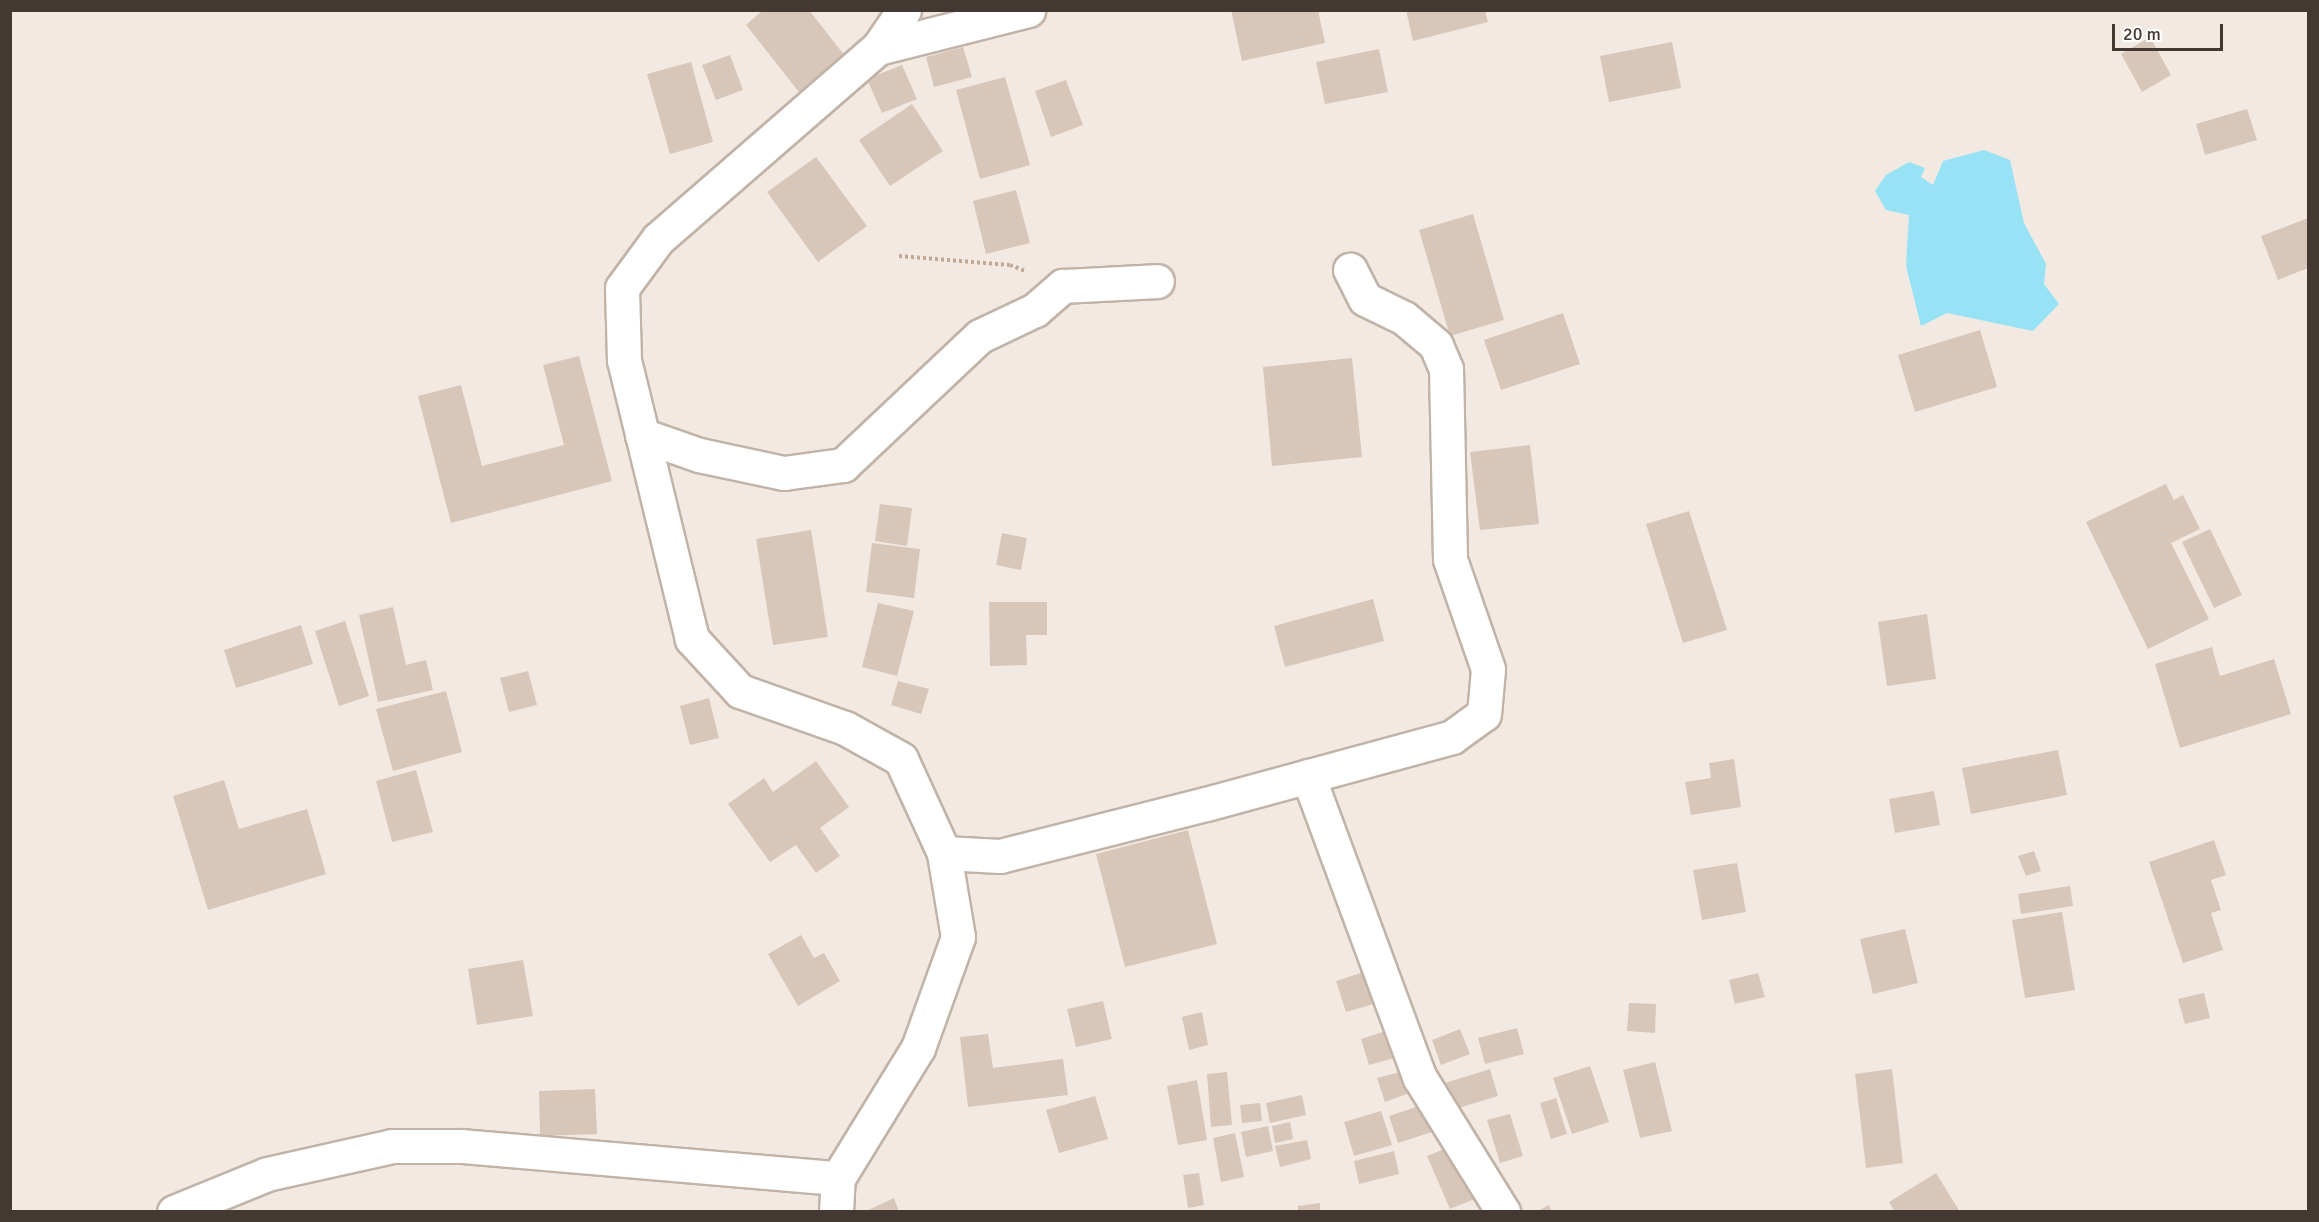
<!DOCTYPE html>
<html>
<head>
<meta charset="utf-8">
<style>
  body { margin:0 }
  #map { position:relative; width:2319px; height:1222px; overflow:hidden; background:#f2eae2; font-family:Signika,sans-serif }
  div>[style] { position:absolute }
  .water>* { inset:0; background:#98e2f5 }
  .building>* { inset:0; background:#d8c6b9 }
  .path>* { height:4px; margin-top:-2px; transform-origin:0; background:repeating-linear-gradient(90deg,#c1a894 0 3px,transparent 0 6px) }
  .roads { filter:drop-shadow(2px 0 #c1b3a7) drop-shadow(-2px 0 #c1b3a7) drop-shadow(0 2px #c1b3a7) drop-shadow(0 -2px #c1b3a7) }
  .street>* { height:33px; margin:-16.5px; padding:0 16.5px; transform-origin:16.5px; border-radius:16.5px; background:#fff }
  span { translate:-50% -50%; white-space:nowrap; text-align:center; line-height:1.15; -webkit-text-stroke:5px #fff; paint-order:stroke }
  .frame { position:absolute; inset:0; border:12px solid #443932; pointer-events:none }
  .scale { position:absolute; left:2112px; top:24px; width:111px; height:27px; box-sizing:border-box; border:3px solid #443932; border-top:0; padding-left:8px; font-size:18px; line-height:21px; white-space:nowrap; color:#443932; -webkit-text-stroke:4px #fff; paint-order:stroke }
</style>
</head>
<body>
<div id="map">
  <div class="water">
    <i style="clip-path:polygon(1984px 150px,2010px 160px,2024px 223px,2046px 264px,2044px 284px,2059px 304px,2033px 331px,1947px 313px,1921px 326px,1906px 266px,1909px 215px,1886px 210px,1875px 191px,1886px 175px,1909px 162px,1925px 168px,1921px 177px,1933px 185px,1943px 161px)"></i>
  </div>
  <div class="building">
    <i style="clip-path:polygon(763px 10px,809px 10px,845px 56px,799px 92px,746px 25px)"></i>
    <i style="clip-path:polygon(1231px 10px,1318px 10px,1325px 43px,1242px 61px)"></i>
    <i style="clip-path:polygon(1406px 10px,1485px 10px,1488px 22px,1413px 41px)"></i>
    <i style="clip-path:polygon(2150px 37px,2171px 75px,2142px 92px,2121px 54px)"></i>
    <i style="clip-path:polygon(1672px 42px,1681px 88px,1609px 102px,1600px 56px)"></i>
    <i style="clip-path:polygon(963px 47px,972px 77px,934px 87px,926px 57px)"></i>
    <i style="clip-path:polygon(1379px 49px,1388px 92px,1325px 104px,1316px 62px)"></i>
    <i style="clip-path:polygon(730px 55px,743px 90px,716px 100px,702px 65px)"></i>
    <i style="clip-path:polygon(691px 62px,713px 142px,670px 154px,647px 74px)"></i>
    <i style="clip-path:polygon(902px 65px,917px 99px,882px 113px,867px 79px)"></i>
    <i style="clip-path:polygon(1005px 77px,1030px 165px,980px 179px,956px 90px)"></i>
    <i style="clip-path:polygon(1066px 80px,1083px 125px,1051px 137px,1035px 91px)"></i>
    <i style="clip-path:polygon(912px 104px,943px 151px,890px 186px,859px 140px)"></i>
    <i style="clip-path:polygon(2247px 109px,2257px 140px,2205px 155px,2196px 124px)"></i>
    <i style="clip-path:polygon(816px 157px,867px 226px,818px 262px,767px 192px)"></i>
    <i style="clip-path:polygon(1016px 190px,1030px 243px,986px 254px,973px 201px)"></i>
    <i style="clip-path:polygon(1473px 214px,1504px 320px,1450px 336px,1419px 230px)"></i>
    <i style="clip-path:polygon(2308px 218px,2308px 268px,2278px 280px,2261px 236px)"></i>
    <i style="clip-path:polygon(1563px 313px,1580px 364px,1501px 390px,1484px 340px)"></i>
    <i style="clip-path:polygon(1980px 330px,1997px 387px,1915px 412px,1898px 355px)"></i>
    <i style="clip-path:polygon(579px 356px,612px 481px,451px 523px,418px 396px,461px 385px,482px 466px,564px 445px,543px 365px)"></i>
    <i style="clip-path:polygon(1352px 358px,1362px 457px,1272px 466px,1263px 367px)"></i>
    <i style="clip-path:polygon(1530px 445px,1539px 524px,1480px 530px,1470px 452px)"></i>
    <i style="clip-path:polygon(2166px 484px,2174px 500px,2183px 495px,2200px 529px,2171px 543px,2209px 619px,2148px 649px,2086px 522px)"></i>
    <i style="clip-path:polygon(880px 504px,912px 508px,907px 546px,875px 541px)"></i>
    <i style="clip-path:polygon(1689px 511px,1727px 630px,1683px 643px,1646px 524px)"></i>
    <i style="clip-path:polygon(2210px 529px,2242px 595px,2214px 608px,2182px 542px)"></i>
    <i style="clip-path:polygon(811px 530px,828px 637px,773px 645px,756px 539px)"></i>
    <i style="clip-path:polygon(1002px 533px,1027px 538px,1021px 570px,996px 565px)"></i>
    <i style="clip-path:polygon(872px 543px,920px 549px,914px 598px,866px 592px)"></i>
    <i style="clip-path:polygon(1373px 599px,1384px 641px,1285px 667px,1274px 626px)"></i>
    <i style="clip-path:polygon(989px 602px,1047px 602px,1047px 635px,1026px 635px,1027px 665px,990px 666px)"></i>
    <i style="clip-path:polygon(878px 603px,914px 611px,897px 676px,862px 667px)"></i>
    <i style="clip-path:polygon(393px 607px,406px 665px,426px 660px,433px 690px,378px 702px,359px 615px)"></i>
    <i style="clip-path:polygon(1927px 614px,1936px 679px,1887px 686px,1878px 622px)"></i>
    <i style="clip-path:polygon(345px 621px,369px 696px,339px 706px,315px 631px)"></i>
    <i style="clip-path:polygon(301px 625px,313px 664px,236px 688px,224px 650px)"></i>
    <i style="clip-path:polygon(2212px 647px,2220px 676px,2274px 659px,2291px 714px,2180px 748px,2155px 664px)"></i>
    <i style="clip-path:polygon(528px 671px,537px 705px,509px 712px,500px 678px)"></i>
    <i style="clip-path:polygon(898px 681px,929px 689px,921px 714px,891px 705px)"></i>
    <i style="clip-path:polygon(446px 691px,462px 752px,393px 771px,376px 709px)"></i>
    <i style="clip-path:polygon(709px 698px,719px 738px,690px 745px,680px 706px)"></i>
    <i style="clip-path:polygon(2058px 750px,2067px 795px,1971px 814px,1962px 768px)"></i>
    <i style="clip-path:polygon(1734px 759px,1741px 807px,1691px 815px,1685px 782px,1711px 778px,1709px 763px)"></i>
    <i style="clip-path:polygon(816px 761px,849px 807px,820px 828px,840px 856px,816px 873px,796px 845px,770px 862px,728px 804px,764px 778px,773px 792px)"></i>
    <i style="clip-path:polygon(416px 770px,433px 832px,392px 842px,376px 781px)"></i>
    <i style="clip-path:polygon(224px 780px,239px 829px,307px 809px,326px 874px,208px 910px,173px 796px)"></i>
    <i style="clip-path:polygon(1934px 791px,1940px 825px,1895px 833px,1889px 799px)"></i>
    <i style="clip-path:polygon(1188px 830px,1217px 944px,1125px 967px,1096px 854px)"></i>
    <i style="clip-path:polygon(2214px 840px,2226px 875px,2211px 880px,2221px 910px,2211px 913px,2223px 950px,2183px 963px,2149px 862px)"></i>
    <i style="clip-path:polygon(2034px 851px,2041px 871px,2026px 876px,2018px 856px)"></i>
    <i style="clip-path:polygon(1737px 863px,1746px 912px,1702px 920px,1693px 870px)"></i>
    <i style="clip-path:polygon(2070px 886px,2073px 906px,2021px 914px,2018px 894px)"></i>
    <i style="clip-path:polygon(2062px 912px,2075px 990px,2025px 998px,2012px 920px)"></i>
    <i style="clip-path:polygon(1905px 929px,1918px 983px,1873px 994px,1860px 939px)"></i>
    <i style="clip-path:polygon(801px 935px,814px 958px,824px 953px,840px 981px,798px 1006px,768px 954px)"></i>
    <i style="clip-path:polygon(523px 960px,533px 1016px,477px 1025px,468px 969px)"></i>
    <i style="clip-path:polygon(1367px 971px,1377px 1003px,1346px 1012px,1336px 981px)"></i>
    <i style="clip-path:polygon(1758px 973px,1765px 997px,1735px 1004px,1729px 980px)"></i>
    <i style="clip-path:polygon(2204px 993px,2210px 1018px,2185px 1024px,2178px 999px)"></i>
    <i style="clip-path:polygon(1103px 1001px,1112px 1039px,1076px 1047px,1067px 1009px)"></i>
    <i style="clip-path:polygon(1629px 1003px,1656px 1004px,1655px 1033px,1627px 1031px)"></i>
    <i style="clip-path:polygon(1202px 1012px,1208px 1045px,1189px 1050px,1182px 1017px)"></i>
    <i style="clip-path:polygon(1517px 1028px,1524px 1054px,1485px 1064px,1478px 1038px)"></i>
    <i style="clip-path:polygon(1460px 1029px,1470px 1054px,1441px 1065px,1432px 1040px)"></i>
    <i style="clip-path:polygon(1386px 1031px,1394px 1058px,1369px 1065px,1361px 1039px)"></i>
    <i style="clip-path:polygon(988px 1034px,993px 1068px,1063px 1059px,1068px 1095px,968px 1107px,960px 1037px)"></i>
    <i style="clip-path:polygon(1655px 1062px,1672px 1131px,1640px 1138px,1623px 1070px)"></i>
    <i style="clip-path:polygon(1590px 1066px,1609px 1122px,1572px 1134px,1553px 1078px)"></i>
    <i style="clip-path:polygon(1490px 1069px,1498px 1096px,1452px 1110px,1445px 1083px)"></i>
    <i style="clip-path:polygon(1892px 1069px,1903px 1163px,1866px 1168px,1855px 1074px)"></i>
    <i style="clip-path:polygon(1227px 1072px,1232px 1125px,1211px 1127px,1207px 1074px)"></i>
    <i style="clip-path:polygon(1400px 1072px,1407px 1094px,1385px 1102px,1377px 1078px)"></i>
    <i style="clip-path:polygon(1197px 1080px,1207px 1140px,1178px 1145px,1167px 1086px)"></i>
    <i style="clip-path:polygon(595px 1089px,597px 1134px,540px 1136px,539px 1091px)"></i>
    <i style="clip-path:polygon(1302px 1095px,1306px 1115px,1270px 1123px,1266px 1103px)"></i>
    <i style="clip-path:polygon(1095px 1096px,1108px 1139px,1059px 1153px,1046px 1110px)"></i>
    <i style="clip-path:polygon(1556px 1098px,1567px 1134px,1551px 1139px,1540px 1103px)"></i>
    <i style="clip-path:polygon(1260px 1103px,1262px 1121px,1242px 1123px,1240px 1105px)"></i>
    <i style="clip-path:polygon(1422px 1105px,1432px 1132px,1398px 1143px,1389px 1116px)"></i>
    <i style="clip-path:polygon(1381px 1111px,1392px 1145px,1354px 1156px,1344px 1122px)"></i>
    <i style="clip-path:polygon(1510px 1114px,1523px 1156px,1500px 1163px,1487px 1120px)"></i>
    <i style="clip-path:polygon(1290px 1122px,1293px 1139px,1275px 1143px,1272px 1126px)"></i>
    <i style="clip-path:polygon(1268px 1126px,1273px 1151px,1246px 1157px,1241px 1132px)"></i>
    <i style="clip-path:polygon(1235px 1133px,1244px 1177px,1221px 1182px,1213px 1138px)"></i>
    <i style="clip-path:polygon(1307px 1140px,1311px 1159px,1280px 1167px,1275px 1146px)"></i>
    <i style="clip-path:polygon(1454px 1145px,1477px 1198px,1450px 1209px,1427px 1156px)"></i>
    <i style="clip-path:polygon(1394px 1151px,1399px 1174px,1359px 1184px,1354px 1161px)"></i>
    <i style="clip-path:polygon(1199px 1173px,1204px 1205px,1188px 1208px,1183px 1175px)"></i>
    <i style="clip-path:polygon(1936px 1173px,1960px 1212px,1895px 1212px,1889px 1202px)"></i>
    <i style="clip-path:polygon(894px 1198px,899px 1212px,864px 1212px)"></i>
    <i style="clip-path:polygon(1320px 1203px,1320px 1212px,1298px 1212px,1298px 1206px)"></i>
    <i style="clip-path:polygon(1549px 1205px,1552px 1212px,1536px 1212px)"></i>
  </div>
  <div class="path">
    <i style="left:899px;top:256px;width:111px;rotate:4.6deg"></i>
    <i style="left:1010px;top:265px;width:17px;rotate:21deg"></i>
  </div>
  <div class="roads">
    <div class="street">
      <i style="left:878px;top:48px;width:155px;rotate:-14.2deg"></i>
      <i style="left:642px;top:435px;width:60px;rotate:19.3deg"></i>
      <i style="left:699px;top:455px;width:87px;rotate:12deg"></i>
      <i style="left:784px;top:473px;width:60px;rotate:-7.7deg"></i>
      <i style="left:843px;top:465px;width:188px;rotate:-43.3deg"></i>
      <i style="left:980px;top:336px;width:61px;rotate:-25.3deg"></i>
      <i style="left:1035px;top:310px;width:37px;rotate:-41deg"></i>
      <i style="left:1063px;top:286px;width:94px;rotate:-3deg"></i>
      <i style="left:1308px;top:776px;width:322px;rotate:69.7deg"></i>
      <i style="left:1420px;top:1078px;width:158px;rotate:58.2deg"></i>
      <i style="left:944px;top:853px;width:56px;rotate:3.1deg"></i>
      <i style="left:1000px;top:856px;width:212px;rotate:-14.2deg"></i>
      <i style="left:1206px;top:804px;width:255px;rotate:-15.2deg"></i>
      <i style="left:1452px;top:737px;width:39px;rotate:-36deg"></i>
      <i style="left:1484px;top:714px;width:45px;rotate:-84.9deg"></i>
      <i style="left:1488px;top:669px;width:116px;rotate:-109.1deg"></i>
      <i style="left:1450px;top:559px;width:190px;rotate:-91.2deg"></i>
      <i style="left:1446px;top:369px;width:26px;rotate:-113deg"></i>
      <i style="left:1436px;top:345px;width:42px;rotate:-139.8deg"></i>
      <i style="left:1404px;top:318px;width:43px;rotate:-154deg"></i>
      <i style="left:1365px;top:299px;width:33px;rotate:-117deg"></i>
      <i style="left:174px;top:1212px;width:100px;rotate:-22.2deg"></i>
      <i style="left:267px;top:1174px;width:128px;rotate:-12.6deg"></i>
      <i style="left:392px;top:1146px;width:70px"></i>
      <i style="left:462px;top:1146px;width:377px;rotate:4.9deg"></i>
      <i style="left:836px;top:1212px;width:34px;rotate:-87deg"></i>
      <i style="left:838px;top:1178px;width:153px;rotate:-58.4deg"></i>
      <i style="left:918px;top:1048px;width:118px;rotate:-70.2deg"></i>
      <i style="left:958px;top:937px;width:85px;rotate:-99.5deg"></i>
      <i style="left:944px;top:853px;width:103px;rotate:-114.6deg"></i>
      <i style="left:901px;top:759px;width:64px;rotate:-151deg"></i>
      <i style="left:845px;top:728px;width:111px;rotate:-160.6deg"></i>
      <i style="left:740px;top:691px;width:71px;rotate:-132.7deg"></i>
      <i style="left:692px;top:639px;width:287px;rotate:-103.7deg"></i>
      <i style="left:624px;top:360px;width:72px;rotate:-91.6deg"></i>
      <i style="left:622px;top:288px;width:61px;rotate:-53.7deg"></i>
      <i style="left:658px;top:239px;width:291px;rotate:-41deg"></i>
      <i style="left:878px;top:48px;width:46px;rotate:-55.6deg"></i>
    </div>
  </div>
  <div class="frame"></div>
  <div class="scale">20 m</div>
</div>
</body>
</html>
